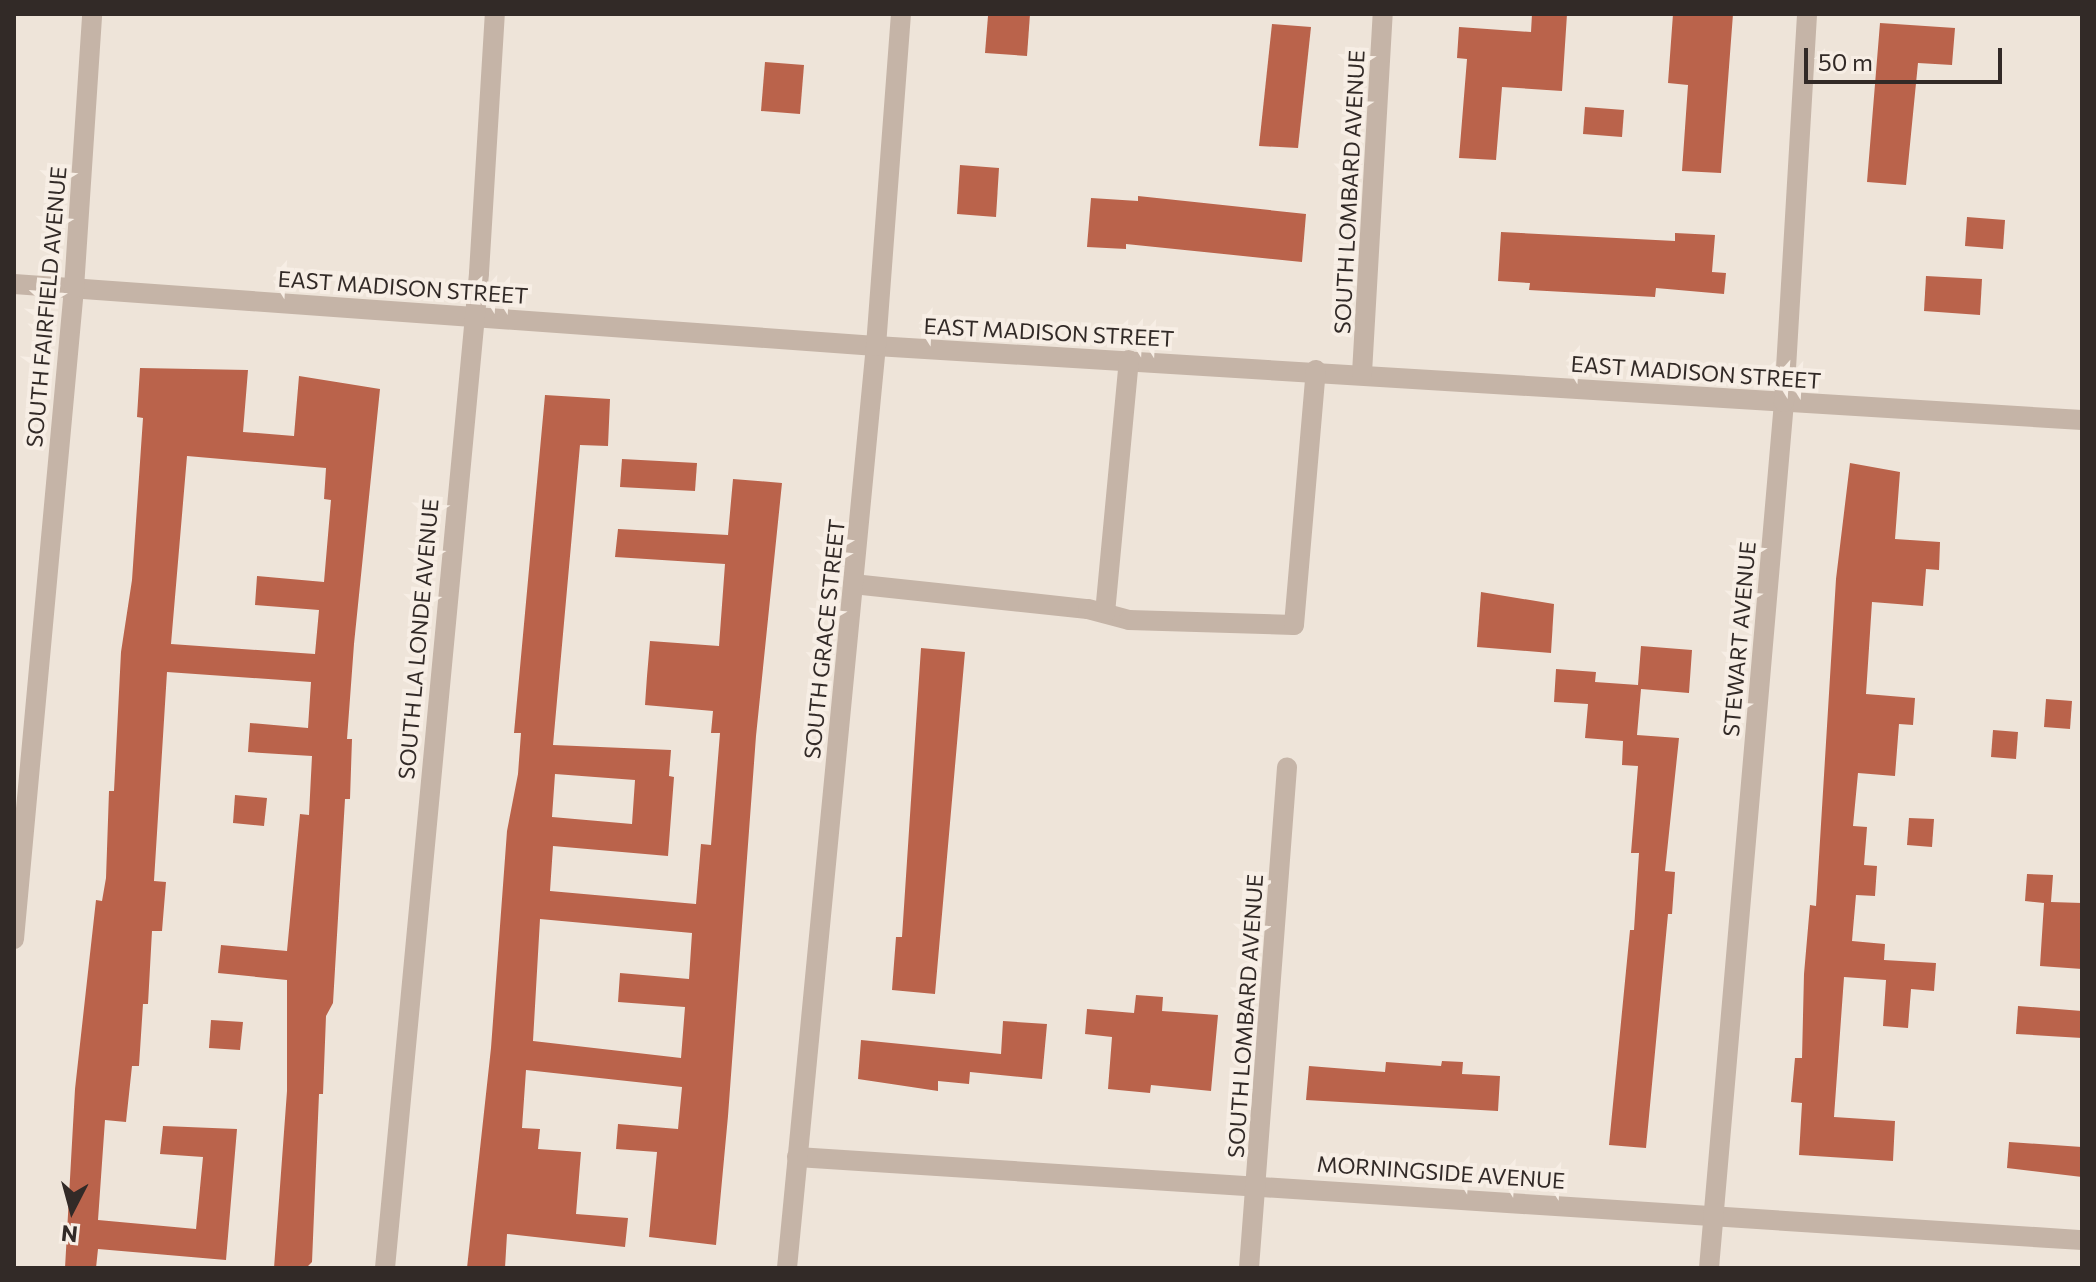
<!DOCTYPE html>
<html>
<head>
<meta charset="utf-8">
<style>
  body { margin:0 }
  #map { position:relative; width:2096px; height:1282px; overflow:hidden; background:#eee4d9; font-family:Commissioner,sans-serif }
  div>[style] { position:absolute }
  .building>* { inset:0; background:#ba634b }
  .minor>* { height:20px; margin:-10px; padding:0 10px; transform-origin:10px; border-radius:10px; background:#c5b4a7 }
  span { translate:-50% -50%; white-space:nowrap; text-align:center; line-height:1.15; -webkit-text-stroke:8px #f7eee5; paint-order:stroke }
  .street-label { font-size:22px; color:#322a27 }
  .frame { position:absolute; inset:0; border:16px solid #322a27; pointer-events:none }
  .north { position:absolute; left:32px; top:1170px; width:80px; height:80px; -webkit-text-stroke:6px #f7eee5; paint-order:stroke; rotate:186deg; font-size:22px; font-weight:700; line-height:32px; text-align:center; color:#322a27 }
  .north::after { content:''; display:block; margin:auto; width:28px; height:36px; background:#322a27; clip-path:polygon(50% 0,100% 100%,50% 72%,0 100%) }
  .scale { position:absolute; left:1804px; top:48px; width:198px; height:36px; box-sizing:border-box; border:4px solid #322a27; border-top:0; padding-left:10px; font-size:24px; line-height:28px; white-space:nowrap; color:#322a27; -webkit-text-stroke:6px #f7eee5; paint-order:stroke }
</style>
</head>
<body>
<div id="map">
  <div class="building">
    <i style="clip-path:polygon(1007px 14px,1030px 14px,1027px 56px,985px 53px,988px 16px)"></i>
    <i style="clip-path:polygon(1532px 14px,1567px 14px,1562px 91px,1502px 87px,1496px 160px,1459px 158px,1467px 59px,1457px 58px,1459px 27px,1531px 32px)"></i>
    <i style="clip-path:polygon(1673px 14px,1733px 14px,1721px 173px,1682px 171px,1688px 85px,1668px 83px)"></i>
    <i style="clip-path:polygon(1880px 23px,1955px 28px,1952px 65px,1918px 63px,1906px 185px,1867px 182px)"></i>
    <i style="clip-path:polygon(1272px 24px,1311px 27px,1298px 148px,1259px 146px)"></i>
    <i style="clip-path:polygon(765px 62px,804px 65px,800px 114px,761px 111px)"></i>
    <i style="clip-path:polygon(1585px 107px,1624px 110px,1622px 137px,1583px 134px)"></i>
    <i style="clip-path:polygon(960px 165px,999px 168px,996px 217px,957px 214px)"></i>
    <i style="clip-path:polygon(1138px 196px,1306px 214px,1302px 262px,1126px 244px,1126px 249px,1087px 247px,1091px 198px,1138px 201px)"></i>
    <i style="clip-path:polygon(1967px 217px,2005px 220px,2003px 249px,1965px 246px)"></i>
    <i style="clip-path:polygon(1501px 232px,1675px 241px,1675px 233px,1715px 235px,1712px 272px,1726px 273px,1724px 294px,1656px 288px,1655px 297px,1529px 290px,1530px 283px,1498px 281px)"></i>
    <i style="clip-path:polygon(1926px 276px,1982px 279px,1980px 315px,1924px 311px)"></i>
    <i style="clip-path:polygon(evenodd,140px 368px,248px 370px,243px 432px,294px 436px,299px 376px,380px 389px,354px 644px,347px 739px,352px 739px,350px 799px,345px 799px,333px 1003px,326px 1016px,323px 1094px,319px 1094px,312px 1262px,306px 1268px,274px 1268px,287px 1091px,287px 980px,218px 973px,221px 945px,287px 951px,300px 814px,309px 815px,312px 756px,248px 752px,250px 723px,308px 728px,311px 682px,167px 672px,154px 881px,166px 882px,162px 931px,152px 931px,148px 1004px,143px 1004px,139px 1066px,132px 1066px,126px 1122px,105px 1120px,98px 1220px,196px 1229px,203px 1157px,160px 1154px,163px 1126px,237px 1129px,226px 1260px,98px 1249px,96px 1268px,65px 1268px,75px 1089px,96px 900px,102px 901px,106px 878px,109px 791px,114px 791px,121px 652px,132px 580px,143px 418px,137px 417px,140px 368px,187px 456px,326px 468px,324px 499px,331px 500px,324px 582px,257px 576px,255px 605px,319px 610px,315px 654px,171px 644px,187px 456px)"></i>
    <i style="clip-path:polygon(evenodd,545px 395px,610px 399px,608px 446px,580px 445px,553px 745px,671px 750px,669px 776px,674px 777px,668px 856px,553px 846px,550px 891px,696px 904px,701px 844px,711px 845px,720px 733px,711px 733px,713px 711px,645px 705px,647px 676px,650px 641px,719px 646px,725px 564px,615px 557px,618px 529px,728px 535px,733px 479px,782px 483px,756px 736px,728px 1116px,716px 1245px,649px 1237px,657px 1152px,616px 1149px,618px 1124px,678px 1129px,682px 1087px,526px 1070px,522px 1128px,540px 1129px,538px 1149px,581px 1152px,576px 1214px,628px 1218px,625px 1247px,507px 1234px,505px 1268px,467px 1268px,491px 1048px,507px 831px,518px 774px,521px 733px,514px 733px,545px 395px,555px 774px,635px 780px,632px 824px,552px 817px,555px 774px,545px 395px,540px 919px,692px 933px,689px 979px,620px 973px,618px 1002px,685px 1007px,681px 1058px,533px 1041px,540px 919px)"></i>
    <i style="clip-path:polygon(622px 459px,697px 463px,695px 491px,620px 487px)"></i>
    <i style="clip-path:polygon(1850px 463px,1900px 472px,1895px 539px,1940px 542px,1939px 570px,1926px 569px,1923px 606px,1872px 602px,1866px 694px,1915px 698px,1913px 725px,1899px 724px,1895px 776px,1858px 773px,1853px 826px,1867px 827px,1864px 865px,1877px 866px,1875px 896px,1856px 895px,1852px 941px,1885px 944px,1884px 960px,1936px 963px,1934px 991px,1911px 989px,1908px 1028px,1883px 1026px,1886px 980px,1844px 977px,1834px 1117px,1895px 1121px,1893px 1161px,1799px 1155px,1802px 1103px,1791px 1102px,1795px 1058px,1802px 1058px,1804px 974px,1810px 905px,1816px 906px,1836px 579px)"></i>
    <i style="clip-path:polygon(1481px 592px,1554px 604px,1551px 653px,1477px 647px)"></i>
    <i style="clip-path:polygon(1641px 646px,1692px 650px,1689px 693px,1641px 689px,1637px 735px,1679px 738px,1665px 871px,1675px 872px,1672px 914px,1668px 914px,1646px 1148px,1609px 1145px,1630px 930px,1634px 930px,1639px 853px,1631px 853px,1638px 766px,1622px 765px,1623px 741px,1585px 738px,1588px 704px,1554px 702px,1556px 669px,1596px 672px,1595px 682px,1638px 685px)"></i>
    <i style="clip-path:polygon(921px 648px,965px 652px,935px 994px,892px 990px,896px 937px,902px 937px)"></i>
    <i style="clip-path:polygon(2046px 699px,2072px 701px,2070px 729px,2044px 727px)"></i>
    <i style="clip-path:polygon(1993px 730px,2018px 732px,2016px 759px,1991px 757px)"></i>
    <i style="clip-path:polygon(235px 795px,267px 798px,264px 826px,233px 823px)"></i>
    <i style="clip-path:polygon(1909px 818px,1934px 819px,1932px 847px,1907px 845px)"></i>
    <i style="clip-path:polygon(2027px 874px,2053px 875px,2051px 902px,2082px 903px,2082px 969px,2040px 966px,2044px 903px,2025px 901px)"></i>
    <i style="clip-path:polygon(1136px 995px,1163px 997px,1162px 1011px,1218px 1015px,1211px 1091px,1151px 1085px,1150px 1093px,1108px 1089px,1112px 1037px,1085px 1034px,1087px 1009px,1134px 1013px)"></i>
    <i style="clip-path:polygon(2018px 1006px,2082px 1011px,2082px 1038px,2016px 1034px)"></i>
    <i style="clip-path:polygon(211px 1020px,243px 1022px,240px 1050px,209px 1048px)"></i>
    <i style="clip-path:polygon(1003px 1021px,1047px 1024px,1042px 1079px,970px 1072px,969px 1084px,938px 1081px,938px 1091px,858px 1079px,861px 1040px,1001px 1054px)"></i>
    <i style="clip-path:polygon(1442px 1061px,1463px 1062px,1462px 1074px,1500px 1076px,1498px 1111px,1306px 1100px,1309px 1066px,1385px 1072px,1386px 1062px,1441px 1066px)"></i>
    <i style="clip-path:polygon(2009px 1142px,2082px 1147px,2082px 1177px,2007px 1168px)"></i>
  </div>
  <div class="minor">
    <i style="left:14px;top:284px;width:864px;rotate:4.11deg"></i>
    <i style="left:876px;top:346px;width:1208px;rotate:3.51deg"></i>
    <i style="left:1362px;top:373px;width:360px;rotate:-86.7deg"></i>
    <i style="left:853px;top:584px;width:236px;rotate:6.1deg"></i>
    <i style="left:1088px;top:609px;width:42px;rotate:15deg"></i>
    <i style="left:1129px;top:620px;width:165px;rotate:1.7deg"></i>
    <i style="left:1294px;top:625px;width:256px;rotate:-85.1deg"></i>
    <i style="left:1105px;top:613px;width:254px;rotate:-84.6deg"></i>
    <i style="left:14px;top:939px;width:654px;rotate:-84.73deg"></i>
    <i style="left:74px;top:288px;width:275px;rotate:-86.2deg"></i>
    <i style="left:797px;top:1157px;width:1288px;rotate:3.7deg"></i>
    <i style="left:385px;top:1268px;width:999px;rotate:-84.6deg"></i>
    <i style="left:479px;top:273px;width:259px;rotate:-86.5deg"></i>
    <i style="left:787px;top:1268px;width:926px;rotate:-84.49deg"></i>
    <i style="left:876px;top:346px;width:333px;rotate:-85.7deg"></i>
    <i style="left:1249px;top:1268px;width:502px;rotate:-85.66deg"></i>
    <i style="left:1709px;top:1268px;width:869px;rotate:-85.05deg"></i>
    <i style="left:1784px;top:402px;width:389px;rotate:-86.6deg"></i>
  </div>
  <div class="street-label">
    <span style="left:1349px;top:192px;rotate:-87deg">SOUTH LOMBARD AVENUE</span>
    <span style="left:403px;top:287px;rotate:4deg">EAST MADISON STREET</span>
    <span style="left:46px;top:307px;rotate:-85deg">SOUTH FAIRFIELD AVENUE</span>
    <span style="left:1049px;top:332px;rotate:3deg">EAST MADISON STREET</span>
    <span style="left:1696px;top:372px;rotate:4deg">EAST MADISON STREET</span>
    <span style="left:418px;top:639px;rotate:-85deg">SOUTH LA LONDE AVENUE</span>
    <span style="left:824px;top:639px;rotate:-84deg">SOUTH GRACE STREET</span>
    <span style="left:1739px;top:639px;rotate:-85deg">STEWART AVENUE</span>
    <span style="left:1245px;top:1016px;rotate:-86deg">SOUTH LOMBARD AVENUE</span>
    <span style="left:1441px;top:1172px;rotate:4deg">MORNINGSIDE AVENUE</span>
  </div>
  <div class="frame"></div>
  <div class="north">N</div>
  <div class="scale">50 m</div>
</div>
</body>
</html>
